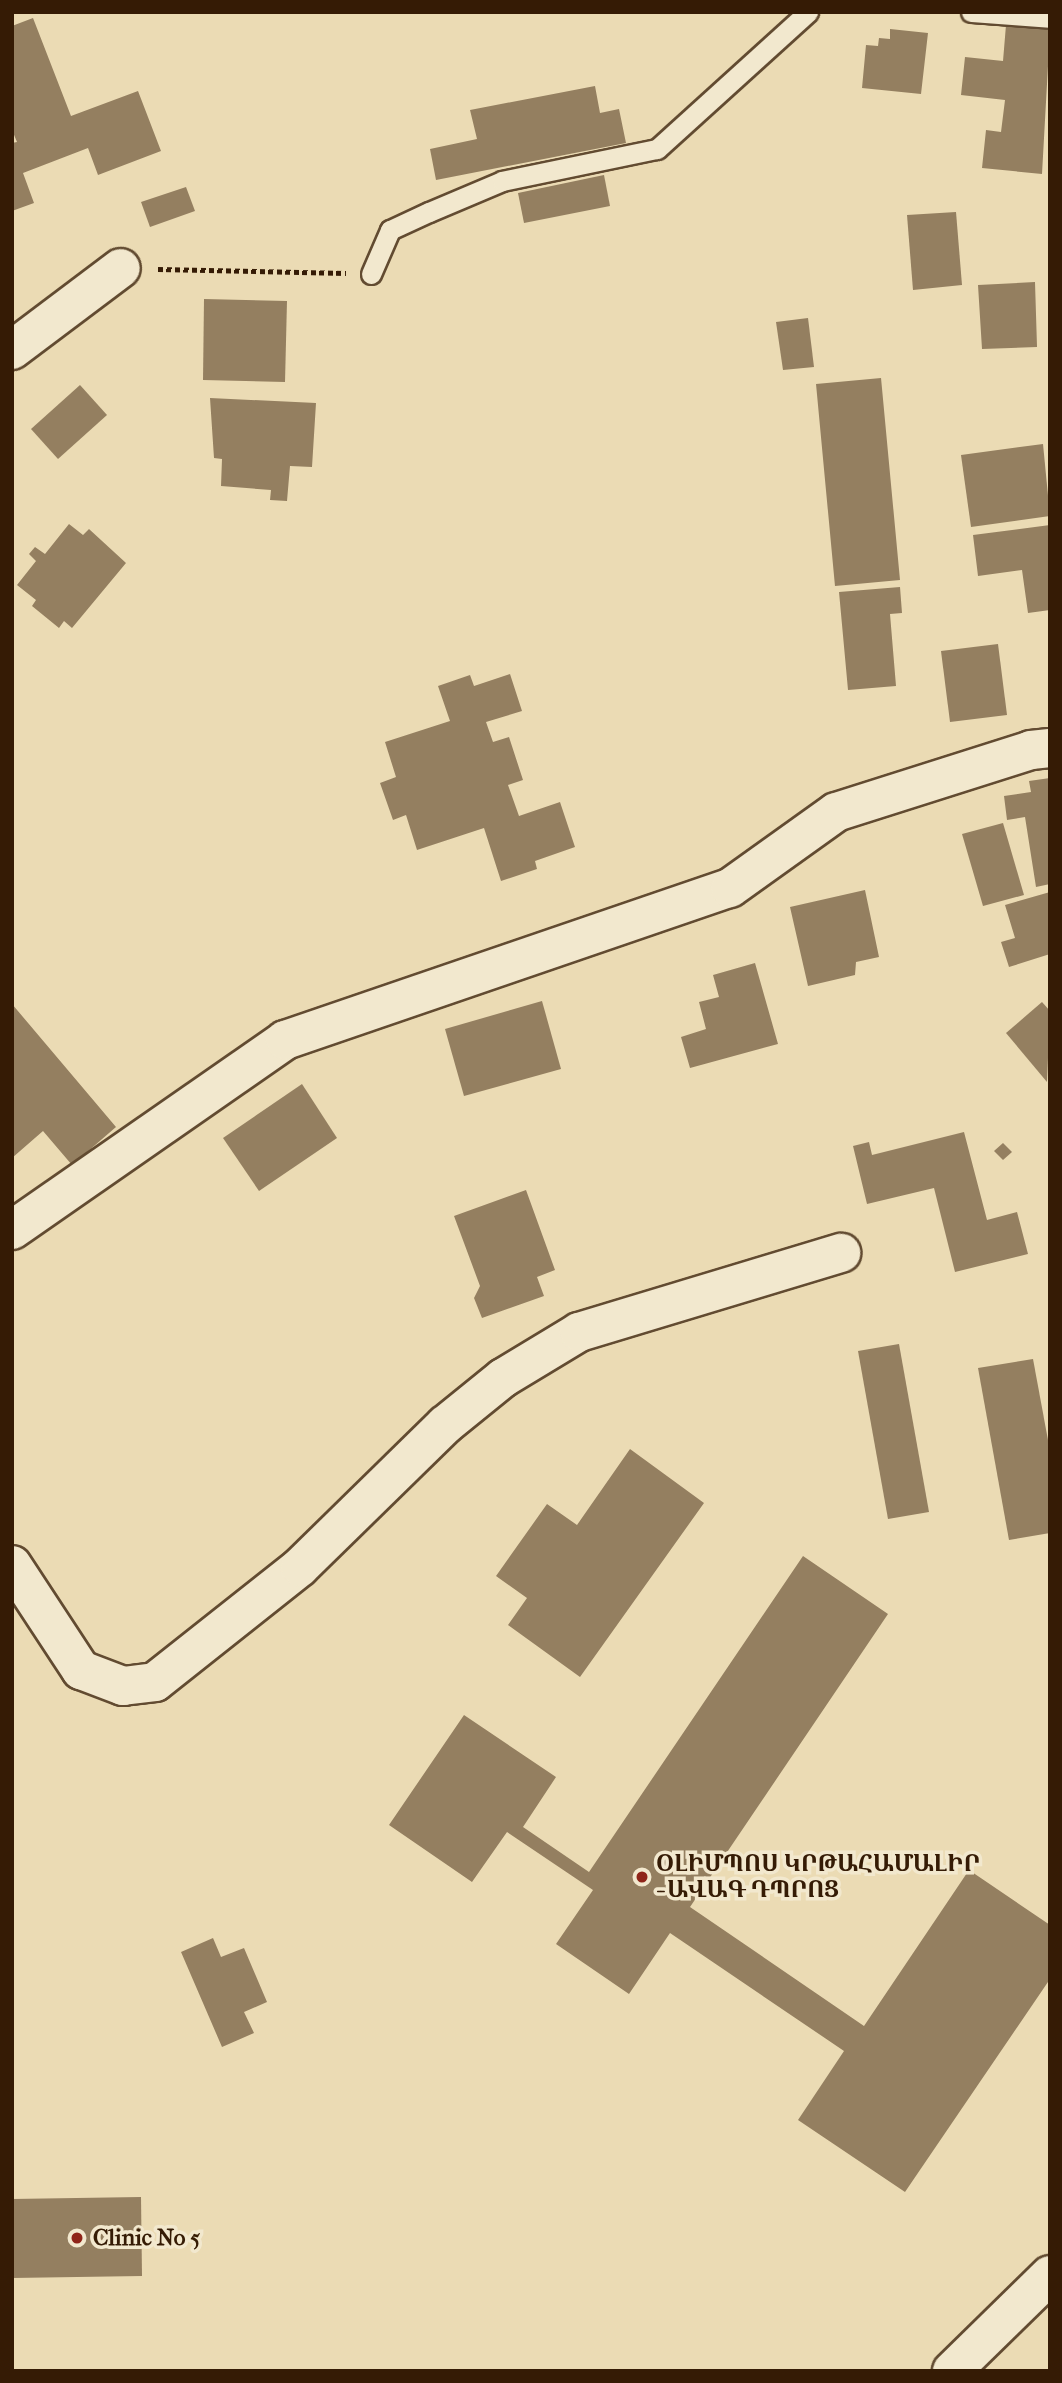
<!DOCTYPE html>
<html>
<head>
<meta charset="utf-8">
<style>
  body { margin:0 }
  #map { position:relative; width:1062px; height:2383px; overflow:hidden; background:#ebdbb4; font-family:"IM FELL French Canon","Noto Serif Armenian",serif }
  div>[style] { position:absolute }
  .building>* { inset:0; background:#947f60 }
  .path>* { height:4.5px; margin-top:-2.25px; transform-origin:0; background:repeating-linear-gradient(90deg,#351b05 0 5px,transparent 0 8.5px) }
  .roads { filter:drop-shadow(2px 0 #624b31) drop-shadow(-2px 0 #624b31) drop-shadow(0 2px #624b31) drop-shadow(0 -2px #624b31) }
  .service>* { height:19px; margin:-9.5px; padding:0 9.5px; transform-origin:9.5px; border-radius:9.5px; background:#f2e8ce }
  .minor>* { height:38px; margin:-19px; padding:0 19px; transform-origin:19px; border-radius:19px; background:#f2e8ce }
  .tertiary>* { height:38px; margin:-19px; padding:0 19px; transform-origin:19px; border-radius:19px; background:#f2e8ce }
  .dots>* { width:19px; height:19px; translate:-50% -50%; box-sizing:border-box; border:4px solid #f2e8ce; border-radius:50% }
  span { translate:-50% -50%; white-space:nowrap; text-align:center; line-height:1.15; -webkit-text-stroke:7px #f2e8ce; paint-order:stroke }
  .poi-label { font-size:23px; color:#351b05; font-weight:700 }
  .left { translate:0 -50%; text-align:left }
  .frame { position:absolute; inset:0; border:14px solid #351b05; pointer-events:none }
</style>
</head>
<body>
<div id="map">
  <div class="building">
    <i style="clip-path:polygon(33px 18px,71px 116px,138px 91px,161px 151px,98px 175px,88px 148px,23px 173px,34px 203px,12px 211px,12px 143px,17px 142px,12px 130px,12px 26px)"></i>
    <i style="clip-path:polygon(1006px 25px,1050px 30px,1042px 174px,982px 168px,986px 130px,1001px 132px,1005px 100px,961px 95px,965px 57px,1003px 61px)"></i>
    <i style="clip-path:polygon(890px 29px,928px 33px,921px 94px,862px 88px,866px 45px,878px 46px,879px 38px,890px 39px)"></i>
    <i style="clip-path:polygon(595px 86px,600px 113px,619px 109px,626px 143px,436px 180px,430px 149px,477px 139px,470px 110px)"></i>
    <i style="clip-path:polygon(604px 175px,610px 206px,524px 223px,518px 193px)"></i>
    <i style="clip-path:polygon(186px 187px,195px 211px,150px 227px,141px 202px)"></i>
    <i style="clip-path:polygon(956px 212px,962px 285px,913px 290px,907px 215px)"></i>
    <i style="clip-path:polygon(1035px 282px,1037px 347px,982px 349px,978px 285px)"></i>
    <i style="clip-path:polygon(204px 299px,287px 301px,285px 382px,203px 380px)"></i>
    <i style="clip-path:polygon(808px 318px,814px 367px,783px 370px,776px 322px)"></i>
    <i style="clip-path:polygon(881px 378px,900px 580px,835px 586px,816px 384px)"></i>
    <i style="clip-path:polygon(80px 385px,107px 415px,58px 459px,31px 429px)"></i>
    <i style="clip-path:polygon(210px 398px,316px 403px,312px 467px,290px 466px,287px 501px,270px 500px,271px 490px,221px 486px,222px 459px,214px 458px)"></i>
    <i style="clip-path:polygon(1043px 444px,1050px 516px,971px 527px,961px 455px)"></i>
    <i style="clip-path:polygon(69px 524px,83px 535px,89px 529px,126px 563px,72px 628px,64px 621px,59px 628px,32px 606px,36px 600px,17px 585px,36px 561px,29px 554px,35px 547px,45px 554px)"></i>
    <i style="clip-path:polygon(1050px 525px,1050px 610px,1028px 613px,1022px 570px,978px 576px,973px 535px)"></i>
    <i style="clip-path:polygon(900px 587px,902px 613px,890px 614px,896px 686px,848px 690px,839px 592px)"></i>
    <i style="clip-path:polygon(998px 644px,1007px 715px,950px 722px,941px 651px)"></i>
    <i style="clip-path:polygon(510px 674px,522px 711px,486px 722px,493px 742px,509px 737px,523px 780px,508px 785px,519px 816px,560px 802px,575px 847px,535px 861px,537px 869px,501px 881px,484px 828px,417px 850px,406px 815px,393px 820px,380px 783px,396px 777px,385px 742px,450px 721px,438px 686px,470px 675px,474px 686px)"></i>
    <i style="clip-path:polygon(1050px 778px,1050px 884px,1036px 887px,1025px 817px,1007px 820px,1004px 796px,1031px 792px,1029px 781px)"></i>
    <i style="clip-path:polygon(1003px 823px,1024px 895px,983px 906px,962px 834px)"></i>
    <i style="clip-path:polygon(865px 890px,879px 957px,856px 962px,855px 975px,808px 986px,790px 907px)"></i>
    <i style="clip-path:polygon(1050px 892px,1050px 954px,1009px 967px,1001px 942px,1015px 938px,1005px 905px)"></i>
    <i style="clip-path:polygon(755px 963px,778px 1044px,690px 1068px,681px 1037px,706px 1029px,699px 1002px,719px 997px,713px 975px)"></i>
    <i style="clip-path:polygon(542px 1001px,561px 1069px,464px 1096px,445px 1029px)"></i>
    <i style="clip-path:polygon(1042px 1002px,1050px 1011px,1047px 1082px,1006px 1033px)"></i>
    <i style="clip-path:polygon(12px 1004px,116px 1127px,72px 1165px,43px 1131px,12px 1158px)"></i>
    <i style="clip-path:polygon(302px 1084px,337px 1138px,259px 1191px,223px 1138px)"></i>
    <i style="clip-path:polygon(964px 1132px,987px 1220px,1017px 1212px,1028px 1254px,955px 1272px,934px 1188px,867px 1204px,853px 1146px,869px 1142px,872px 1155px)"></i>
    <i style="clip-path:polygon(1003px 1143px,1012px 1152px,1003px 1160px,994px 1151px)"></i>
    <i style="clip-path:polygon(526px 1190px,555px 1270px,537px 1277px,544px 1296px,482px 1318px,474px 1298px,480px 1286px,454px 1216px)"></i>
    <i style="clip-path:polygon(899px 1344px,929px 1512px,888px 1519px,858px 1351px)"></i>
    <i style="clip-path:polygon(1033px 1359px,1050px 1451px,1050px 1533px,1009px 1540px,978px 1368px)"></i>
    <i style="clip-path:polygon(630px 1449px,704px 1503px,580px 1677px,508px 1625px,527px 1598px,496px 1576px,547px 1504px,577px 1525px)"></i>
    <i style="clip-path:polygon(803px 1556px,888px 1614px,690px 1907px,864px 2026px,969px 1870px,1050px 1925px,1050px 1979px,905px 2192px,798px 2120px,844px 2051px,670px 1933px,629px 1994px,556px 1944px,593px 1890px,507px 1832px,472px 1882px,389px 1825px,464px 1715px,556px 1777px,523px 1827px,589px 1872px)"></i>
    <i style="clip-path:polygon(213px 1938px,221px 1957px,244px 1948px,267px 2002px,244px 2012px,254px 2033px,222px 2047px,181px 1952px)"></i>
    <i style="clip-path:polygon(141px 2197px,142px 2276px,12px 2278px,12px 2199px)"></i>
  </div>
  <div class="path">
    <i style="left:158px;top:269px;width:188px;rotate:1.2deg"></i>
  </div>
  <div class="roads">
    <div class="service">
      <i style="left:971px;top:12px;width:79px;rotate:4.3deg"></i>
      <i style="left:371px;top:274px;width:48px;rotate:-66.6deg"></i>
      <i style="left:390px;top:230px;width:43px;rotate:-24.8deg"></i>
      <i style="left:429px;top:212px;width:79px;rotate:-23deg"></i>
      <i style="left:502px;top:181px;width:158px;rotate:-11.7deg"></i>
      <i style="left:657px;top:149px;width:204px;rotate:-42.2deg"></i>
    </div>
    <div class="minor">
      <i style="left:12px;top:350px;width:136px;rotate:-37deg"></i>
      <i style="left:12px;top:1230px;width:333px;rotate:-34.8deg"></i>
      <i style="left:285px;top:1040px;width:470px;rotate:-18.9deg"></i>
      <i style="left:730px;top:888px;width:130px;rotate:-35.6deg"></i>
      <i style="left:836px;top:812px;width:205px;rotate:-17.6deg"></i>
      <i style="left:1031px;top:750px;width:19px;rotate:-6deg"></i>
      <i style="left:12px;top:1565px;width:126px;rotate:56.7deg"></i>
      <i style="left:81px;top:1670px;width:45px;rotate:20.9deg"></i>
      <i style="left:123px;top:1686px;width:32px;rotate:-7deg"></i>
      <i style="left:155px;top:1682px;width:185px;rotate:-38.4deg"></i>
      <i style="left:300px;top:1567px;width:203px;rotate:-44.4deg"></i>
      <i style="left:445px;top:1425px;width:75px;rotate:-39deg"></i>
      <i style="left:503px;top:1378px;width:89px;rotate:-31.2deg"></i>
      <i style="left:579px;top:1332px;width:274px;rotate:-16.8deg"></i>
    </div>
    <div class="tertiary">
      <i style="left:952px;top:2371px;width:137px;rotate:-44.4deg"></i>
    </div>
  </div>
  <div class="dots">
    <i style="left:642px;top:1877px;background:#8f2418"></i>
    <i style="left:77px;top:2238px;background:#8f2418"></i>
  </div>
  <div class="poi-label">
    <span class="left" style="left:656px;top:1877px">ՕԼԻՄՊՈՍ ԿՐԹԱՀԱՄԱԼԻՐ<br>- ԱՎԱԳ ԴՊՐՈՑ</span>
    <span class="left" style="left:93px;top:2238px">Clinic No 5</span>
  </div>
  <div class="frame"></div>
</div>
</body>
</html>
